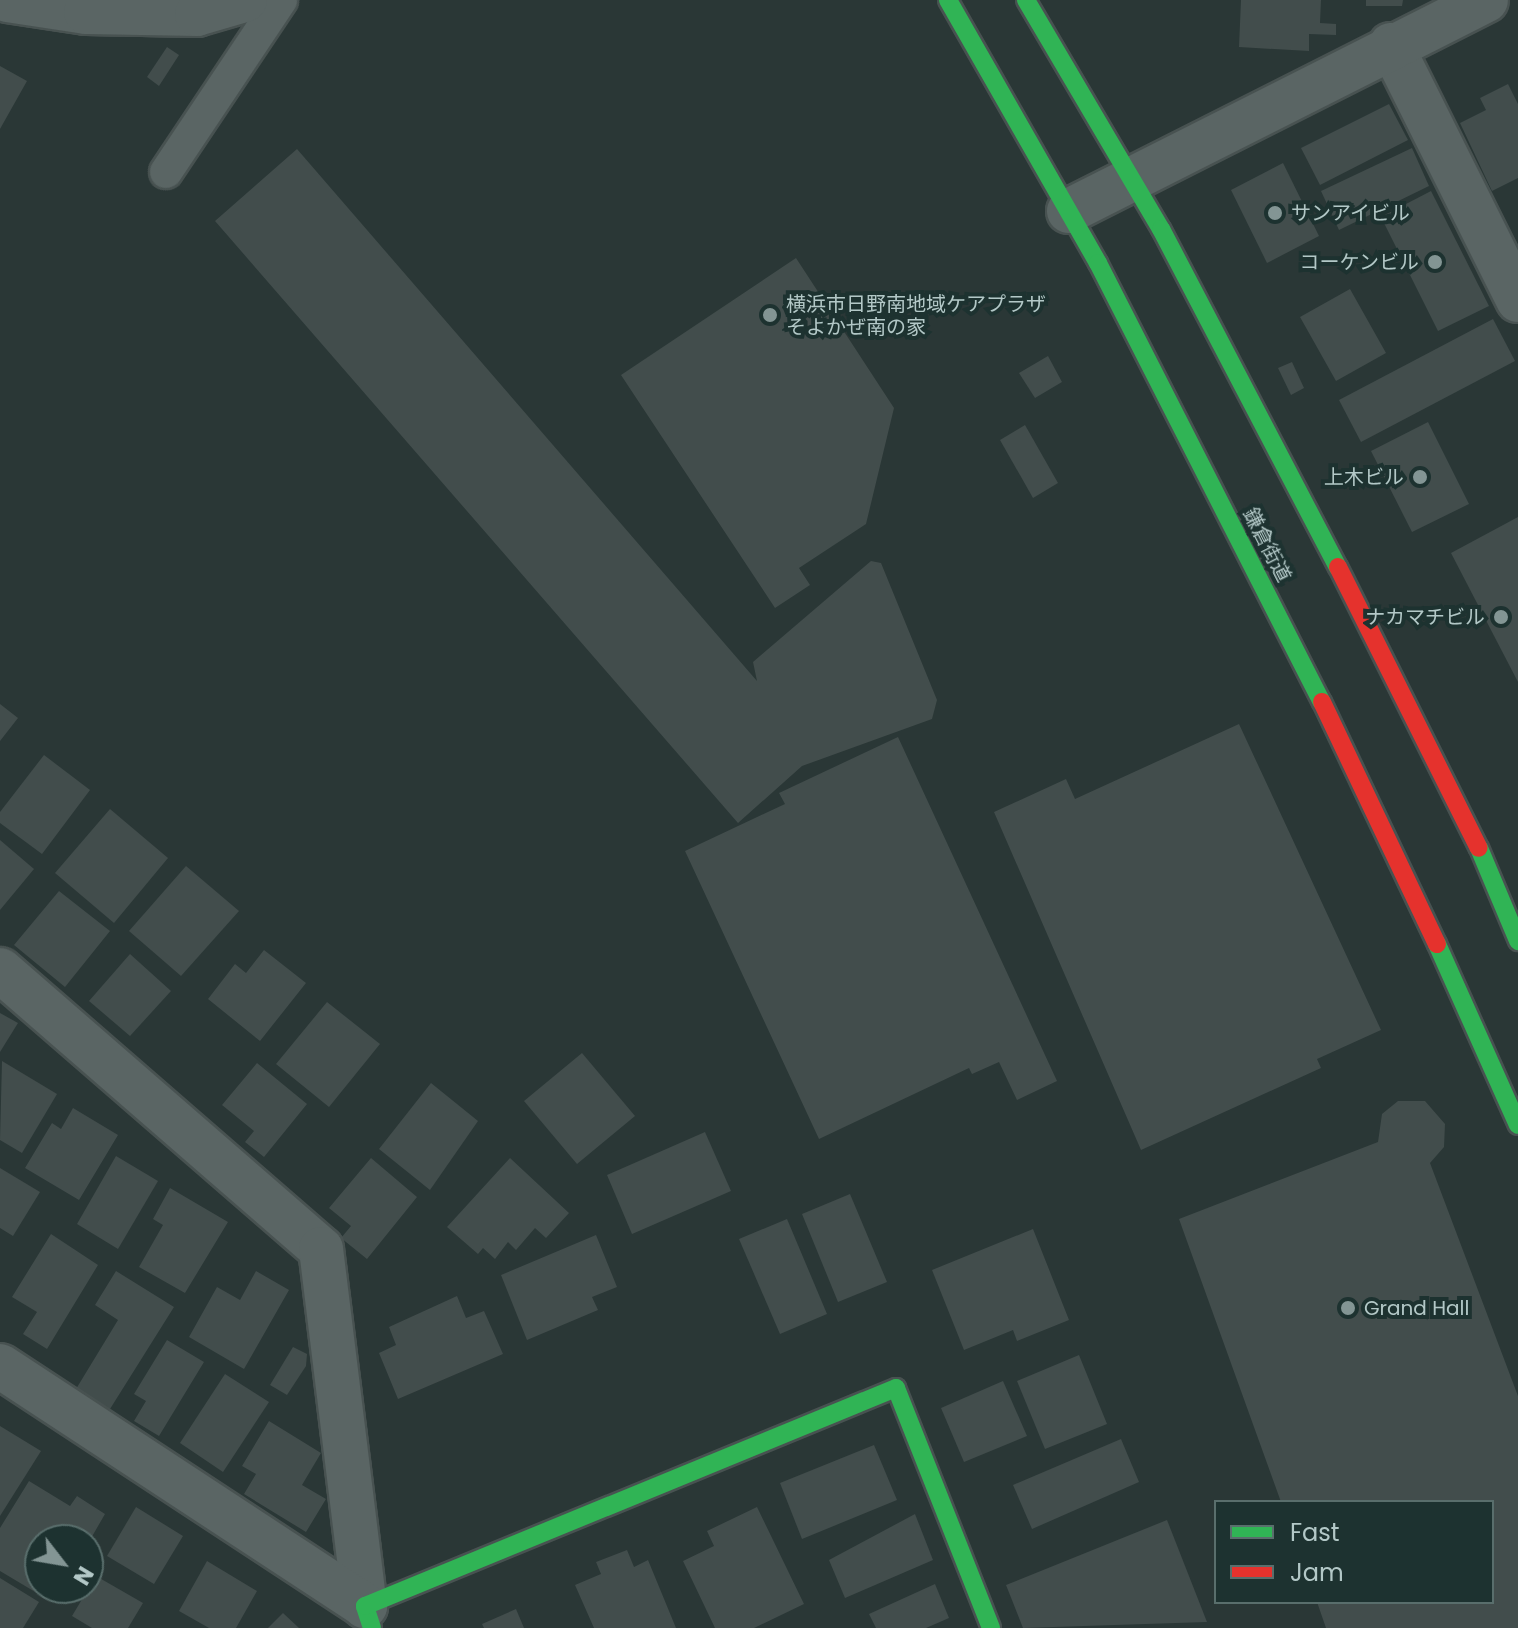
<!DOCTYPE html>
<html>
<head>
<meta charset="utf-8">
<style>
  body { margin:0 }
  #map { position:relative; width:1518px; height:1628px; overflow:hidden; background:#2a3736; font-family:Poppins,"Noto Sans JP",sans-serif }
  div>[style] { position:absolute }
  .building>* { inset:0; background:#424d4c }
  .roads { filter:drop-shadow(2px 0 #485251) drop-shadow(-2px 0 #485251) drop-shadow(0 2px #485251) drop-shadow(0 -2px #485251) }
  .lane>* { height:32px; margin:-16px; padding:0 16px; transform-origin:16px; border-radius:16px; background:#5a6564 }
  .street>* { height:44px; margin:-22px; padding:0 22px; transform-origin:22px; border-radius:22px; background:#5a6564 }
  .fast>* { height:18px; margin:-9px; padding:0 9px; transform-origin:9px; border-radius:9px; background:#30b455 }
  .jam>* { height:18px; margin:-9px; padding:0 9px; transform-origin:9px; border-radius:9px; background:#e5322d }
  .dots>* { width:22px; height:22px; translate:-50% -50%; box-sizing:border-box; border:4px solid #1d3230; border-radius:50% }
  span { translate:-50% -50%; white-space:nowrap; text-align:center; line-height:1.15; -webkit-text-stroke:8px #1d3230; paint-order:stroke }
  .poi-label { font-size:20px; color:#b3c8c7 }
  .left { translate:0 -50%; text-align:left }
  .right { translate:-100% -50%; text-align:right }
  .street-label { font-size:20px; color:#b3c8c7 }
  .legend { position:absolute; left:1214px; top:1500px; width:280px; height:104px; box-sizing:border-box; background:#1d3230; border:2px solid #596e6c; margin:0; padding:10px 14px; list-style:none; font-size:24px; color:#b3c8c7 }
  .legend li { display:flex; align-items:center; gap:16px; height:40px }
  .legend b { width:40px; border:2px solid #596e6c }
  .north { position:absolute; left:24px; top:1524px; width:80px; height:80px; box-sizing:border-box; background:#1d3230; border:2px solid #596e6c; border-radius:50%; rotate:121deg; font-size:22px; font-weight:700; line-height:32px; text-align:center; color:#b3c8c7 }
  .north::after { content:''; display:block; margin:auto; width:28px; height:36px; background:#839594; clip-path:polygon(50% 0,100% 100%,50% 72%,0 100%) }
</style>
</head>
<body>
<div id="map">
  <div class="building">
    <i style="clip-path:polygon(1241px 0,1321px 0,1320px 23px,1336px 24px,1336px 35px,1309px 34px,1309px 51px,1239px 47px)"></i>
    <i style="clip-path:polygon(1366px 0,1403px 0,1402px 6px,1366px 6px)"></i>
    <i style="clip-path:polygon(167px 47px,179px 55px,159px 86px,147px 77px)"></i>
    <i style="clip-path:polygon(0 66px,27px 81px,0 129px)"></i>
    <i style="clip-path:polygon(1508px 84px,1518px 104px,1518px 178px,1492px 191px,1460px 123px,1486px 110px,1480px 98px)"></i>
    <i style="clip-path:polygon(1389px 104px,1408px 140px,1320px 185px,1301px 148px)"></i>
    <i style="clip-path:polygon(1412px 148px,1429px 186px,1339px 230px,1321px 191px)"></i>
    <i style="clip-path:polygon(297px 149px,757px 681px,753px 662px,871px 561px,881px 563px,937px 700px,932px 719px,802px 766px,738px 823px,215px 221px)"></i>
    <i style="clip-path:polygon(1283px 163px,1319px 236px,1267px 263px,1231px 190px)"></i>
    <i style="clip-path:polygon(1431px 191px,1489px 306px,1438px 331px,1381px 217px)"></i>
    <i style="clip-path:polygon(796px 258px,894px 408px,866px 524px,799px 568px,810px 585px,775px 608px,621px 375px)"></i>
    <i style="clip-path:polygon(1350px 289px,1386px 353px,1336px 381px,1300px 317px)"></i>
    <i style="clip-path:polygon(1493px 319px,1515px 361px,1361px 442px,1339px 400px)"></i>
    <i style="clip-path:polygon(1048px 356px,1062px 382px,1035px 398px,1019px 373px)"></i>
    <i style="clip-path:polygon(1292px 362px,1304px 388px,1291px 395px,1278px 368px)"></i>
    <i style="clip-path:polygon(1428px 422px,1469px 504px,1412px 532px,1371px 451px)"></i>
    <i style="clip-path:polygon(1025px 425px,1058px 483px,1033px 498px,1000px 440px)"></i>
    <i style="clip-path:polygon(1518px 517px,1518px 682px,1451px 553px)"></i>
    <i style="clip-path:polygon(0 704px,18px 718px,0 741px)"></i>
    <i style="clip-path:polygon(1239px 724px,1381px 1030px,1317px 1059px,1321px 1068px,1141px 1150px,994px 812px,1066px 779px,1075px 799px)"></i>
    <i style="clip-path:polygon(898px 737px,1057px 1081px,1017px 1100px,999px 1062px,972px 1074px,969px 1068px,819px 1139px,685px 851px,785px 804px,779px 793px)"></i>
    <i style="clip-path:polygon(44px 755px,90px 790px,42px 854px,0 823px,0 812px)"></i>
    <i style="clip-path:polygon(110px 809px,168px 858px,114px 923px,55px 873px)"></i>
    <i style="clip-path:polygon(0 840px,34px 869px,0 910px)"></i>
    <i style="clip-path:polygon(186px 866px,239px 911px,181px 976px,129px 931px)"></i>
    <i style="clip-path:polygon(59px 891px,110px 931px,65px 987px,14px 945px)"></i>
    <i style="clip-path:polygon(264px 950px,306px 983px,260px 1041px,208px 999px,235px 964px,246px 973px)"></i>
    <i style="clip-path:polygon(130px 954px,171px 991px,130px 1036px,89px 1001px)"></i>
    <i style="clip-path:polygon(327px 1002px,380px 1044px,329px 1107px,276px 1064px)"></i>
    <i style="clip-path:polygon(0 1013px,18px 1023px,0 1052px)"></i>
    <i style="clip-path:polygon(582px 1053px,635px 1116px,577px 1164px,524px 1101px)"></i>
    <i style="clip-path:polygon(2px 1061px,57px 1094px,22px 1153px,0 1140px)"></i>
    <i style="clip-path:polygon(257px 1063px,307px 1104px,264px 1157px,245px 1142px,254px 1131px,222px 1105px)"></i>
    <i style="clip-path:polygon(431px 1083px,478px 1121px,430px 1190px,379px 1149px)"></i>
    <i style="clip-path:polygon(1398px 1101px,1425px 1101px,1445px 1124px,1444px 1147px,1430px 1163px,1518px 1396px,1518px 1628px,1326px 1628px,1317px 1602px,1492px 1602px,1492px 1502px,1281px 1502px,1179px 1219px,1378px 1142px,1382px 1114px)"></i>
    <i style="clip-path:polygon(73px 1108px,118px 1135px,79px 1200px,25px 1168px,52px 1123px,61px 1129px)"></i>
    <i style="clip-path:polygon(705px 1132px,731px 1191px,632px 1234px,607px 1175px)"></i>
    <i style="clip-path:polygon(116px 1156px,158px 1181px,118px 1249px,77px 1224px)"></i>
    <i style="clip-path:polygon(371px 1158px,417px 1197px,367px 1259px,341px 1238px,351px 1226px,329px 1208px)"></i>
    <i style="clip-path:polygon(510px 1158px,569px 1213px,546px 1238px,535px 1228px,516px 1250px,508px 1242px,495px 1259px,483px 1248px,478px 1254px,447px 1227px)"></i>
    <i style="clip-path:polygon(0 1168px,40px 1192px,13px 1236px,0 1228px)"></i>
    <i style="clip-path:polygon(170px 1188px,228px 1222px,185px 1293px,139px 1267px,163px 1225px,153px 1219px)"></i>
    <i style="clip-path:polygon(850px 1194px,887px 1282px,838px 1302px,802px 1214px)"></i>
    <i style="clip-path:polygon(787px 1219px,827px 1314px,780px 1334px,739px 1239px)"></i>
    <i style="clip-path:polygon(1033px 1229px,1069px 1320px,1017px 1341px,1013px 1330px,964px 1350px,932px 1270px)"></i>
    <i style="clip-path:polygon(51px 1234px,98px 1265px,47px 1349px,23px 1334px,37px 1312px,12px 1297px)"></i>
    <i style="clip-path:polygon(596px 1235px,617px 1287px,592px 1297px,598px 1310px,527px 1340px,501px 1275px)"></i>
    <i style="clip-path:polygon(116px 1271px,174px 1307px,110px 1409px,76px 1389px,118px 1320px,95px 1305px)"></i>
    <i style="clip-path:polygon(256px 1271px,289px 1290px,244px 1369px,189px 1337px,217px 1287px,240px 1300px)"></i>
    <i style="clip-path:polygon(457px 1296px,466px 1318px,484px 1311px,503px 1354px,398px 1399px,379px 1353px,396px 1345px,389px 1327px)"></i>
    <i style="clip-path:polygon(167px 1340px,204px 1362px,159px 1436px,134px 1421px,146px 1401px,134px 1394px)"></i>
    <i style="clip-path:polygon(293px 1347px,307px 1354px,306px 1366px,287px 1395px,270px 1385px)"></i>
    <i style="clip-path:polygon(1079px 1355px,1107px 1424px,1045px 1449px,1017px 1381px)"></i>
    <i style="clip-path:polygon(225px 1374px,269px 1402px,223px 1472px,180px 1443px)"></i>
    <i style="clip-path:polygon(1003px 1381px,1027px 1436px,964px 1462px,941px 1408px)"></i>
    <i style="clip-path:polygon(269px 1421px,321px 1453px,302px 1485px,326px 1499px,306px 1532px,244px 1494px,256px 1474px,242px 1466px)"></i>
    <i style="clip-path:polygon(0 1426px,41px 1451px,0 1516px)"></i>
    <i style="clip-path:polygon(1121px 1439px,1139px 1482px,1032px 1529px,1013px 1485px)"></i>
    <i style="clip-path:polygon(874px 1445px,897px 1500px,802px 1539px,780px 1483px)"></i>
    <i style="clip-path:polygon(29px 1481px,70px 1506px,77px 1496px,105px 1514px,90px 1540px,40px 1540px,40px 1588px,61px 1588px,52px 1602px,0 1571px,0 1528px)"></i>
    <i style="clip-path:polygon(136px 1507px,183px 1536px,154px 1584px,107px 1556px)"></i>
    <i style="clip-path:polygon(757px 1507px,804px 1604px,754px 1628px,715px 1628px,683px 1561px,714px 1546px,707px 1531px)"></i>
    <i style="clip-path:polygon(915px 1514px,933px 1560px,845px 1598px,829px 1560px)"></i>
    <i style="clip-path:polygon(1167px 1520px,1207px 1622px,1023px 1628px,1006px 1585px)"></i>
    <i style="clip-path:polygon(627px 1550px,634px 1567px,648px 1560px,676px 1628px,594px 1628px,575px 1585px,601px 1574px,596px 1562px)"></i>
    <i style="clip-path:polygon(207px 1561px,257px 1591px,236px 1628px,209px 1628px,179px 1611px)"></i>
    <i style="clip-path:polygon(96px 1576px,143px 1603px,128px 1628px,92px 1628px,72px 1616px)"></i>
    <i style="clip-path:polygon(0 1578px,39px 1602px,23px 1628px,0 1628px)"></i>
    <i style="clip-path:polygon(935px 1584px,949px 1618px,926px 1628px,876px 1628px,869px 1614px)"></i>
    <i style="clip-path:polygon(516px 1609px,524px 1628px,484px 1628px,482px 1624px)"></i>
    <i style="clip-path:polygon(283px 1613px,299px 1628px,268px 1628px)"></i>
  </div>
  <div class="roads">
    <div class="lane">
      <i style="left:166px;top:172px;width:207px;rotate:-56.2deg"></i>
    </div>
    <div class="street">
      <i style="left:7px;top:0;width:80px;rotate:8.6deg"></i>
      <i style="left:86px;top:12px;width:111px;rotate:1deg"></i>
      <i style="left:197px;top:14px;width:50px;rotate:-16.3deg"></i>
      <i style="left:1391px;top:45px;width:285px;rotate:63.5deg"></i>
      <i style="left:1069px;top:211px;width:467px;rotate:-26.8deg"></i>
      <i style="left:0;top:970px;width:425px;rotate:41deg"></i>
      <i style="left:321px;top:1249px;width:360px;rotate:83deg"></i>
      <i style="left:0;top:1366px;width:437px;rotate:33.3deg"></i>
    </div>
    <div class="fast">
      <i style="left:948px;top:0;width:303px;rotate:60.3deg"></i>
      <i style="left:1098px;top:263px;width:493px;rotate:63deg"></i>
      <i style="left:1026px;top:0;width:266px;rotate:59.5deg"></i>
      <i style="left:1161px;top:229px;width:382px;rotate:62.4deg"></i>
      <i style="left:1479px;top:848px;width:101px;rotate:67.2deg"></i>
      <i style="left:1437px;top:944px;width:198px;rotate:65.9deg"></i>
      <i style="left:372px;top:1628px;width:23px;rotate:-108deg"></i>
      <i style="left:365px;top:1606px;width:574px;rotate:-22.32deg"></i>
      <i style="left:896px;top:1388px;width:258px;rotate:68.4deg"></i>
    </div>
    <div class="jam">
      <i style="left:1338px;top:567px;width:314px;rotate:63.4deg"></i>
      <i style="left:1322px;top:702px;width:268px;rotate:64.6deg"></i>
    </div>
  </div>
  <div class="dots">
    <i style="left:1275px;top:213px;background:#839594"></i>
    <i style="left:1435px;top:262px;background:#839594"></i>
    <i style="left:770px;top:315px;background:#839594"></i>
    <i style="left:1420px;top:477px;background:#839594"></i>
    <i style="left:1501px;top:617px;background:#839594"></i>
    <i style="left:1348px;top:1308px;background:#839594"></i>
  </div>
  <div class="poi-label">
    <span class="left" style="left:1291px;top:213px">サンアイビル</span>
    <span class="right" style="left:1419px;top:262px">コーケンビル</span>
    <span class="left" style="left:786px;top:316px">横浜市日野南地域ケアプラザ<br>そよかぜ南の家</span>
    <span class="right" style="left:1404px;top:477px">上木ビル</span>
    <span class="right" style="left:1485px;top:617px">ナカマチビル</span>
    <span class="left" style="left:1364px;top:1308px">Grand Hall</span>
  </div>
  <div class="street-label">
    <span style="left:1267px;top:545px;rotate:63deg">鎌倉街道</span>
  </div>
  <ul class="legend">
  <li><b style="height:10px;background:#30b455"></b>Fast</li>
  <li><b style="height:10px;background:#e5322d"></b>Jam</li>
  </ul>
  <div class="north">N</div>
</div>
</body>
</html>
